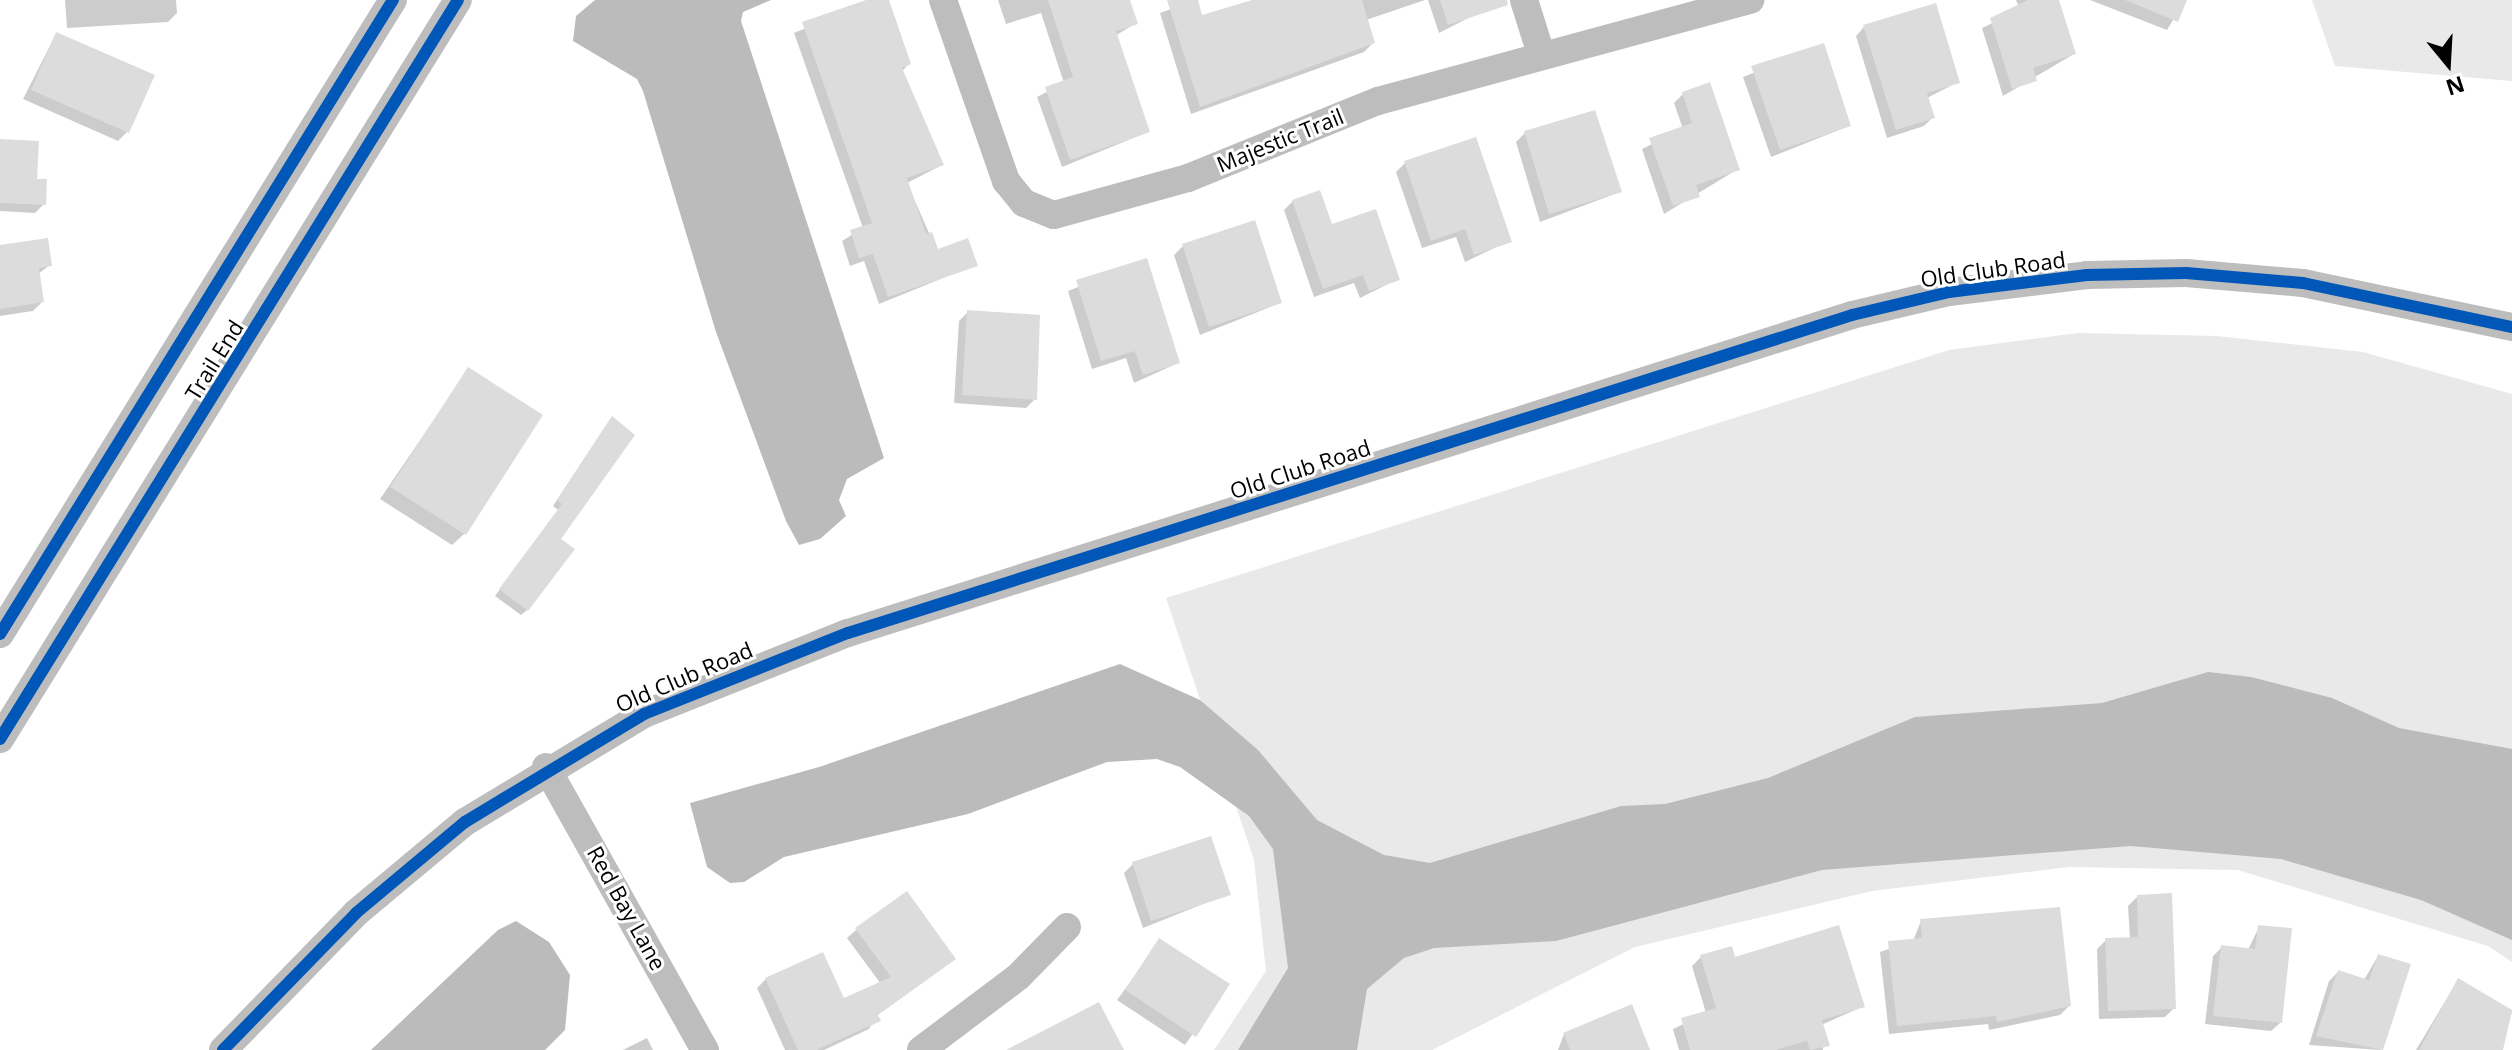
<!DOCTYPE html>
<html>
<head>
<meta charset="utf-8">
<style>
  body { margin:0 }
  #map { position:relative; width:2512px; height:1050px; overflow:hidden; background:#fff; font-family:"Open Sans",sans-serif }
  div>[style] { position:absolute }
  .green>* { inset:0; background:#e9e9e9 }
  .water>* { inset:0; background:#bbb }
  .shadow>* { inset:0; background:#0003 }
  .building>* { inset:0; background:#dcdcdc }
  .minor>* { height:28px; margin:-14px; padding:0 14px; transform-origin:14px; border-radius:14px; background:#bdbdbd }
  .cycleway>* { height:12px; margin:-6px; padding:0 6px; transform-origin:6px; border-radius:6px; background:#0057b8 }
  span { translate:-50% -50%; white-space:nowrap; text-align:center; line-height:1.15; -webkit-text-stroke:6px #fff; paint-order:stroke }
  .street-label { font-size:22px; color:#000 }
  .north { position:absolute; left:2408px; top:24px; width:80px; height:80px; -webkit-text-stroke:6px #fff; paint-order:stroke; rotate:162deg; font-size:22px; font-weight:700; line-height:32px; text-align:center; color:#000 }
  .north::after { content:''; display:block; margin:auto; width:28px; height:36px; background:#000; clip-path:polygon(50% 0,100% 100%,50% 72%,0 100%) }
</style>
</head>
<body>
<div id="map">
  <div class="green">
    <i style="clip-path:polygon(2312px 0,2512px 0,2512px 81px,2335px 66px)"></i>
    <i style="clip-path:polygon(2078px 333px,2217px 336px,2363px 352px,2512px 394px,2512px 962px,2488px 946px,2238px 870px,2069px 867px,1872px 891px,1635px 947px,1432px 1050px,1214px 1050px,1266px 971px,1254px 860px,1166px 598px,1949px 350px)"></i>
  </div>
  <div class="water">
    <i style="clip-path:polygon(595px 0,771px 0,743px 12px,741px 21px,884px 458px,847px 479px,839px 500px,846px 516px,820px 539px,799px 545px,786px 521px,716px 332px,643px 91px,637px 79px,573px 41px,576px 16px)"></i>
    <i style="clip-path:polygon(1120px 664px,1200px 700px,1258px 750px,1317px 820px,1384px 855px,1430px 863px,1621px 806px,1665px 804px,1768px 778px,1915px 717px,2102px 703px,2208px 672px,2251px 677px,2332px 698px,2399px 728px,2512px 749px,2512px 940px,2421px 900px,2281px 859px,2131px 846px,1822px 870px,1556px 941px,1434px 948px,1404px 958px,1367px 989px,1357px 1050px,1238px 1050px,1288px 968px,1273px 849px,1249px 816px,1180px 767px,1157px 759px,1107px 762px,968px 814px,784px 857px,744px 882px,730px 883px,707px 867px,690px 803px,819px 767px)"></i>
    <i style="clip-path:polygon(516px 921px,549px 942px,570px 975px,565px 1030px,545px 1050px,371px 1050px,498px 930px)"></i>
  </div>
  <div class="shadow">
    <i style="clip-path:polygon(65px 0,176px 0,177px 13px,168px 22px,67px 28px)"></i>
    <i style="clip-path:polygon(873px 0,887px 0,909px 64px,901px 72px,942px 165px,907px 183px,937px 251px,975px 265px,879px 304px,864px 261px,850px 266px,842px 241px,863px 228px,794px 33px)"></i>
    <i style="clip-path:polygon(998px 0,1128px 0,1136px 23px,1115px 36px,1148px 132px,1062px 167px,1037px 97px,1064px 83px,1041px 13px,1006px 24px)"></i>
    <i style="clip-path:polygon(1196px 0,1201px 17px,1259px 0,1425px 0,1366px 20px,1373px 43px,1364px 52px,1191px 114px,1160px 13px)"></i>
    <i style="clip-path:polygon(1428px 0,1471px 0,1476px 14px,1439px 33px)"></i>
    <i style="clip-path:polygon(2016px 0,2057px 0,2074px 54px,2003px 96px,1982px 28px,2020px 10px)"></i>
    <i style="clip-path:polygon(2090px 0,2185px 0,2167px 30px)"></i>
    <i style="clip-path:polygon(1864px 27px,1958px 82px,1927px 98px,1933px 117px,1924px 126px,1887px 138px,1856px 36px)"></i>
    <i style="clip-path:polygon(56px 34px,127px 132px,118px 141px,23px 99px)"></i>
    <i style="clip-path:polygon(1823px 45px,1849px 126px,1771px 157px,1743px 77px)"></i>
    <i style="clip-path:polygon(1683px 94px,1738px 169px,1664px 214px,1642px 149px,1683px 129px,1674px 103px)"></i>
    <i style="clip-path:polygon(1525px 133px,1620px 192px,1540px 222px,1516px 142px)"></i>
    <i style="clip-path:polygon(0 141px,35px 181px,44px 204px,35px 213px,0 211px)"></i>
    <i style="clip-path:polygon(1405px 163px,1509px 241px,1465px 262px,1456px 237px,1422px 248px,1396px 172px)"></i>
    <i style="clip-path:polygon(1293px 201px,1331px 227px,1398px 279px,1360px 298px,1354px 283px,1314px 297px,1284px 210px)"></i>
    <i style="clip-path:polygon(1183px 246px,1280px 303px,1200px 335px,1174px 255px)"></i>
    <i style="clip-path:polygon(0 247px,50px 265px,38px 274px,42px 302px,33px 311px,0 316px)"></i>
    <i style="clip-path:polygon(1146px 260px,1178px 363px,1134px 383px,1126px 358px,1092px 369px,1068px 291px)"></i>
    <i style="clip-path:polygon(968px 312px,1035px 399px,1026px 408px,954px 403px,959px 321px)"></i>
    <i style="clip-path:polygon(468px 370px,464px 534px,452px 545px,380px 499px)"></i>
    <i style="clip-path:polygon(607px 424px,527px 610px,521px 615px,495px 596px,558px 510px,553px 506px)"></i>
    <i style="clip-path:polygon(1133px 864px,1228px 894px,1143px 928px,1124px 873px)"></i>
    <i style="clip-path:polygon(2137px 897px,2174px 1008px,2165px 1017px,2099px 1019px,2097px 949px,2106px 940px,2130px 939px,2128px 906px)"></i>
    <i style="clip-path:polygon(1921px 921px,2069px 1006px,2060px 1015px,1989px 1030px,1988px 1024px,1889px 1034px,1880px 952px,1913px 941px)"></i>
    <i style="clip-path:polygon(2259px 927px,2280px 1023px,2271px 1031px,2205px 1024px,2213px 956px,2222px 947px,2248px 950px)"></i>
    <i style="clip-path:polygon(856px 930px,953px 958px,876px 1016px,869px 1029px,824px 1050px,785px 1050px,757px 988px,766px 979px,843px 1001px,881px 984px,847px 938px)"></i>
    <i style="clip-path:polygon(1160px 941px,1227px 985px,1185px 1045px,1117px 1000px)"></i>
    <i style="clip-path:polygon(2378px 956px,2408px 965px,2381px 1050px,2309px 1045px,2329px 981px,2338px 972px,2364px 980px)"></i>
    <i style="clip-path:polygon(1701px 957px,1734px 960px,1862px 1007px,1821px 1025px,1823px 1050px,1679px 1050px,1673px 1029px,1706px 1013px,1692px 966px)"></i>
    <i style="clip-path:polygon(2458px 980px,2512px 1012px,2501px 1050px,2416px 1050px)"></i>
    <i style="clip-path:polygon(1564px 1034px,1648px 1050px,1558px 1050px)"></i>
    <i style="clip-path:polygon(647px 1038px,653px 1050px,623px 1050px)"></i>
  </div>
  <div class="building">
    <i style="clip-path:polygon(866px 0,889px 0,911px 64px,902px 68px,944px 165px,907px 178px,926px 234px,932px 232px,938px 249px,968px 238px,978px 266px,888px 297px,873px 254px,859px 258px,850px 230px,872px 223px,802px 22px)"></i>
    <i style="clip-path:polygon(1048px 0,1130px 0,1138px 24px,1116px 31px,1150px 132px,1070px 160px,1045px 87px,1073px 77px)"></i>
    <i style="clip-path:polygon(1167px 0,1198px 0,1202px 15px,1252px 0,1362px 0,1375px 43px,1200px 107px)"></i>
    <i style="clip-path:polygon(1440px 0,1507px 0,1508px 5px,1448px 25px)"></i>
    <i style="clip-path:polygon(2028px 0,2059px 0,2076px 54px,2033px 68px,2037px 81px,2012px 89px,1990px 18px)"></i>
    <i style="clip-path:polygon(2125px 0,2187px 0,2178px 22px)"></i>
    <i style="clip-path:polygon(1936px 3px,1960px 83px,1927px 93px,1935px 118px,1896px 130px,1863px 25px)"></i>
    <i style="clip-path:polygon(56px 32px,155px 75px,129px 133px,31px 90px)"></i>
    <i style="clip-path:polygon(1824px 43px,1851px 126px,1780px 150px,1751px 66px)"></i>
    <i style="clip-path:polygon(1710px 82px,1740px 170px,1696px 185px,1700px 197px,1673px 206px,1649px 138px,1692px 123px,1682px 92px)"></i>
    <i style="clip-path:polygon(1595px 110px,1622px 192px,1549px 214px,1524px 131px)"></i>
    <i style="clip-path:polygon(1476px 137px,1512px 242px,1474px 255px,1465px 229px,1431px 241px,1404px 161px)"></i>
    <i style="clip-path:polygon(0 139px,39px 141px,37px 179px,47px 179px,46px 205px,0 203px)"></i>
    <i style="clip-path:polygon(1320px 190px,1332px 224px,1376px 209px,1400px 280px,1369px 291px,1363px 275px,1323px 289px,1292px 200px)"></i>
    <i style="clip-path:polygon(1255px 220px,1282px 303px,1209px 327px,1182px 244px)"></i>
    <i style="clip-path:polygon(48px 238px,52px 266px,39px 268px,44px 302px,0 309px,0 245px)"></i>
    <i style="clip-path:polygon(1147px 258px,1180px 363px,1143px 375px,1135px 351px,1101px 361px,1076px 280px)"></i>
    <i style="clip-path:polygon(967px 310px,1040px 315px,1037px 400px,962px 395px)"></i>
    <i style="clip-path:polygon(468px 367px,543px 415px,466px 535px,390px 487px)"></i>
    <i style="clip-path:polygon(612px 416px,635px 435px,561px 539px,575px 549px,528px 611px,499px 589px,562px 504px,557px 500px)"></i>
    <i style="clip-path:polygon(1211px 836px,1231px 895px,1151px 921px,1132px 862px)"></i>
    <i style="clip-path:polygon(907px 891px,956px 959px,878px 1015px,881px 1021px,816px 1050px,798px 1050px,765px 978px,823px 952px,844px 998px,891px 977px,855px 928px)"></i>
    <i style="clip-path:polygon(2172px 893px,2176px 1009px,2108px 1011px,2105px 938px,2138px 937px,2137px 895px)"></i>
    <i style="clip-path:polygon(2060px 907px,2071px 1006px,1997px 1022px,1996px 1016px,1897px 1026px,1888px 941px,1922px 938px,1920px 919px)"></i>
    <i style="clip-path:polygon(1839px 925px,1865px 1007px,1822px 1020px,1830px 1046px,1810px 1050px,1807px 1041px,1775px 1050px,1690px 1050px,1681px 1018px,1716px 1008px,1700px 955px,1732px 946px,1735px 957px)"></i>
    <i style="clip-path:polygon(2258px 925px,2292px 928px,2282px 1023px,2213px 1016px,2221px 945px,2255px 949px)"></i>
    <i style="clip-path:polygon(1159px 938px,1230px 984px,1196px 1037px,1125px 990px)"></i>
    <i style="clip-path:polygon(2378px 954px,2411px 964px,2383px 1050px,2316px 1036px,2338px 970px,2369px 980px)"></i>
    <i style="clip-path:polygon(2458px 978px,2512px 1010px,2503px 1050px,2419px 1050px)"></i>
    <i style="clip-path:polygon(1099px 1002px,1124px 1050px,1006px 1050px)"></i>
    <i style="clip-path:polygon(1632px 1004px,1650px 1050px,1570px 1050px,1563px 1033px)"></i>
  </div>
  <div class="minor">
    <i style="left:943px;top:0;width:192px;rotate:70.8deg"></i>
    <i style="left:1006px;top:181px;width:28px;rotate:51deg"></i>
    <i style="left:1024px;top:203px;width:32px;rotate:22deg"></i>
    <i style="left:1054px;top:215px;width:139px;rotate:-15.4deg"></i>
    <i style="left:1188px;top:178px;width:205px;rotate:-22.1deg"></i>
    <i style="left:1378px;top:101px;width:386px;rotate:-15.2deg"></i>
    <i style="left:1524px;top:0;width:57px;rotate:72.5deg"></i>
    <i style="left:0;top:634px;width:746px;rotate:-58.21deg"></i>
    <i style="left:0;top:739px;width:869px;rotate:-58.21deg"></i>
    <i style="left:546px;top:767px;width:325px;rotate:60.7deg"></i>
    <i style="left:223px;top:1050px;width:191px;rotate:-45.8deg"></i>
    <i style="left:356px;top:913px;width:142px;rotate:-39.9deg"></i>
    <i style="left:465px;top:822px;width:209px;rotate:-31.1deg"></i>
    <i style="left:644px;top:714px;width:219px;rotate:-21.7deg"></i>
    <i style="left:848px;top:633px;width:1053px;rotate:-17.57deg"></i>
    <i style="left:1852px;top:315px;width:100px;rotate:-13.3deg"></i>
    <i style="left:1949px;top:292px;width:139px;rotate:-7deg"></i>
    <i style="left:2087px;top:275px;width:99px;rotate:-1.2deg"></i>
    <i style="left:2186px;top:273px;width:117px;rotate:4.9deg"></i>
    <i style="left:2303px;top:283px;width:214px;rotate:11.9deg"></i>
    <i style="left:921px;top:1050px;width:121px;rotate:-37deg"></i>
    <i style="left:1018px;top:977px;width:70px;rotate:-45.6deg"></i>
  </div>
  <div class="cycleway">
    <i style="left:0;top:634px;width:746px;rotate:-58.21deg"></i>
    <i style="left:0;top:739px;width:869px;rotate:-58.21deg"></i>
    <i style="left:223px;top:1050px;width:191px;rotate:-45.8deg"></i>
    <i style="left:356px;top:913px;width:142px;rotate:-39.9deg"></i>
    <i style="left:465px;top:822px;width:209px;rotate:-31.1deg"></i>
    <i style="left:644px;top:714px;width:219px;rotate:-21.7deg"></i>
    <i style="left:848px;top:633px;width:1053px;rotate:-17.57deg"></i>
    <i style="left:1852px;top:315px;width:100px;rotate:-13.3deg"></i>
    <i style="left:1949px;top:292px;width:139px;rotate:-7deg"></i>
    <i style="left:2087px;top:275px;width:99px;rotate:-1.2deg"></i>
    <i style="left:2186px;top:273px;width:117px;rotate:4.9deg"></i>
    <i style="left:2303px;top:283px;width:214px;rotate:11.9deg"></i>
  </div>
  <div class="street-label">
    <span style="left:1280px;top:140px;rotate:-22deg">Majestic Trail</span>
    <span style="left:1993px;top:269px;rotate:-8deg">Old Club Road</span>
    <span style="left:214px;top:360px;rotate:-58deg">Trail End</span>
    <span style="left:1300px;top:469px;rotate:-18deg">Old Club Road</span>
    <span style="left:684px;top:677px;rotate:-23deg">Old Club Road</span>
    <span style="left:627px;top:908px;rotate:61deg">Red Bay Lane</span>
  </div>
  <div class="north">N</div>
</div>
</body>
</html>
